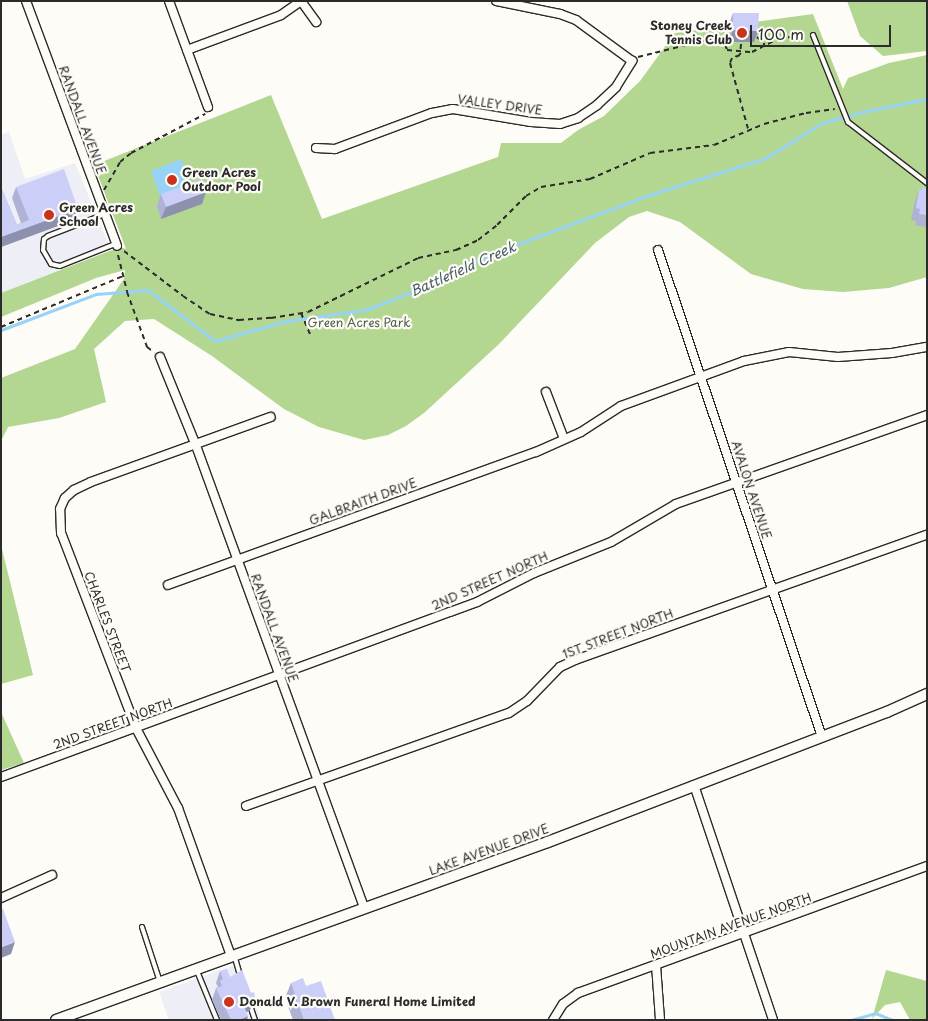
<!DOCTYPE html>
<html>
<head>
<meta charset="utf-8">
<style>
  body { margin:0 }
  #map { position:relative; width:928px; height:1021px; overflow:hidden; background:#fdfcf7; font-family:"Playpen Sans",sans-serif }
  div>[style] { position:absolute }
  .built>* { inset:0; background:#eeeef7 }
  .green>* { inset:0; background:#b3d691 }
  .water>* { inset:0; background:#97d2f7 }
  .stream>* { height:3px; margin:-1.5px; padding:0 1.5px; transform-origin:1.5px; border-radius:1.5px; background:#97d2f7 }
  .path>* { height:2px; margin-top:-1px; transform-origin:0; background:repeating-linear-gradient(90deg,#2b2b2b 0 5px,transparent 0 9px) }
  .roads { filter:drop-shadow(1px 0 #2b2b2b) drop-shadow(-1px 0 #2b2b2b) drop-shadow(0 1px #2b2b2b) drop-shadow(0 -1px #2b2b2b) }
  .service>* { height:4px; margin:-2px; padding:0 2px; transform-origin:2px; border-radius:2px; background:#fdfcf7 }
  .minor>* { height:8px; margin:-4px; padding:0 4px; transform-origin:4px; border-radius:4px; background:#fdfcf7 }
  .tertiary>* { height:10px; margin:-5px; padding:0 5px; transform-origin:5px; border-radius:5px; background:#fdfcf7 }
  .wall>* { inset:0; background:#afb2d5 }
  .shaded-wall>* { inset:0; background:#8e91ae }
  .building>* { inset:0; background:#cbcff8 }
  .dots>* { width:14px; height:14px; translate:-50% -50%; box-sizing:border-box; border:2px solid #fdfcf7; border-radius:50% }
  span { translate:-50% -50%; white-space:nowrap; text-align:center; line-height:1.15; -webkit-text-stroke:4.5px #fdfcf7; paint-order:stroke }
  .poi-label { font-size:12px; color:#2b2b2b; font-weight:700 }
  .right { translate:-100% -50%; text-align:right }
  .left { translate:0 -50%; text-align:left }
  .street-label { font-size:12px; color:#2b2b2b }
  .park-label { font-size:12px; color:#545e4a }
  .water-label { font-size:14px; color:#4b5d68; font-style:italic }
  .frame { position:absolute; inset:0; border:2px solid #2b2b2b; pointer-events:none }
  .scale { position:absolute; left:750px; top:25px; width:141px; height:22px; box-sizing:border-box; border:2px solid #2b2b2b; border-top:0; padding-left:6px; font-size:15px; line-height:18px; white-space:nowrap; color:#2b2b2b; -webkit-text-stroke:4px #fdfcf7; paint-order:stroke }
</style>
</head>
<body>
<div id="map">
  <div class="built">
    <i style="clip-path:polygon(9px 132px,25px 179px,75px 163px,111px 250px,1px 293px,1px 135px)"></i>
    <i style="clip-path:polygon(240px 963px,261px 1020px,169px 1020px,159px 992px)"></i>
  </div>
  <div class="green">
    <i style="clip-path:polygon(847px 1px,927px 1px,927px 51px,883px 56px,860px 36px)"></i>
    <i style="clip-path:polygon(813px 14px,843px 89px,848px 78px,889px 63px,927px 55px,927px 277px,889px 288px,843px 292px,803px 289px,751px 274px,680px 222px,647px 211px,629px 217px,595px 243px,498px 345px,424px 413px,406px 426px,388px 435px,364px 440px,319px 427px,284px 409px,212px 356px,154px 319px,125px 321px,94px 349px,106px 402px,59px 418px,8px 427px,1px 441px,1px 378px,75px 349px,124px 279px,125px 270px,96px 278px,1px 317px,1px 293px,120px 247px,126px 249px,94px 165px,271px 95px,322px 219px,498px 157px,501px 143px,561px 143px,578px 130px,604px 116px,640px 81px,675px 33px)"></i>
    <i style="clip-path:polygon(1px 545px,33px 675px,1px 684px)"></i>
    <i style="clip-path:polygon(1px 712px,24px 763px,1px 770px)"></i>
    <i style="clip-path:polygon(886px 970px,927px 981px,927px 1020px,910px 1020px,900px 1002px,885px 1005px,872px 1019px)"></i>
  </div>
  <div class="water">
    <i style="clip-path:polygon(181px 159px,193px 190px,162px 201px,151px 171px)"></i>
  </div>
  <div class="stream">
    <i style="left:1px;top:330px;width:102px;rotate:-20.8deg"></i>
    <i style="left:96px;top:294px;width:52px;rotate:-4.4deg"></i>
    <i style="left:148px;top:290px;width:84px;rotate:37.3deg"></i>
    <i style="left:215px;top:341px;width:74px;rotate:-15.7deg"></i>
    <i style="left:286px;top:321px;width:80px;rotate:-7.9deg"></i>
    <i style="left:365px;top:310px;width:61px;rotate:-21.1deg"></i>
    <i style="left:422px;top:288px;width:77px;rotate:-26.2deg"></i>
    <i style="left:491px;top:254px;width:169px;rotate:-20.5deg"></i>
    <i style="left:649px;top:195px;width:123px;rotate:-17.5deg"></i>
    <i style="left:766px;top:158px;width:66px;rotate:-32deg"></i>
    <i style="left:822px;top:123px;width:41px;rotate:-15.4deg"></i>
    <i style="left:862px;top:112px;width:66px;rotate:-11.3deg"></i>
    <i style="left:851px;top:1020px;width:25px;rotate:-16deg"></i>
    <i style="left:875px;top:1013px;width:18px;rotate:22deg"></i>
  </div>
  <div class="path">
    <i style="left:757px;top:37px;width:11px;rotate:45deg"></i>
    <i style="left:741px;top:44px;width:11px;rotate:95deg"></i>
    <i style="left:740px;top:55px;width:9px;rotate:159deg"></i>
    <i style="left:732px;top:58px;width:5px;rotate:112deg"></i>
    <i style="left:730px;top:63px;width:68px;rotate:74.7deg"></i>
    <i style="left:638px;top:57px;width:87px;rotate:-14deg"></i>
    <i style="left:722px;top:36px;width:15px;rotate:70deg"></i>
    <i style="left:727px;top:50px;width:25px;rotate:5deg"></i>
    <i style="left:752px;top:52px;width:30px;rotate:-27deg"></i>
    <i style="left:779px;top:38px;width:13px;rotate:-4deg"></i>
    <i style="left:104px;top:190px;width:32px;rotate:-60deg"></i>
    <i style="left:120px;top:162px;width:14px;rotate:-39deg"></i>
    <i style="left:131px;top:153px;width:84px;rotate:-27.8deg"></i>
    <i style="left:124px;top:251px;width:74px;rotate:37.3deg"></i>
    <i style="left:183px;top:296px;width:32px;rotate:34deg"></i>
    <i style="left:210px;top:314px;width:30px;rotate:12deg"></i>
    <i style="left:239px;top:320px;width:32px;rotate:-4deg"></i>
    <i style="left:271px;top:318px;width:37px;rotate:-9deg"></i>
    <i style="left:308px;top:312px;width:123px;rotate:-26.1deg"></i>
    <i style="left:418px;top:258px;width:39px;rotate:-12deg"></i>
    <i style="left:456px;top:250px;width:24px;rotate:-24deg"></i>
    <i style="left:478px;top:240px;width:24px;rotate:-38deg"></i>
    <i style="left:497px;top:225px;width:41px;rotate:-45deg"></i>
    <i style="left:526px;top:196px;width:17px;rotate:-31deg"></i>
    <i style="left:541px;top:187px;width:50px;rotate:-9.3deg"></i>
    <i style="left:590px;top:179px;width:65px;rotate:-23.4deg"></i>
    <i style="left:650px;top:153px;width:64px;rotate:-7.1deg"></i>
    <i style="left:714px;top:145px;width:54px;rotate:-22.8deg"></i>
    <i style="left:764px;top:124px;width:43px;rotate:-14.7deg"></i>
    <i style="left:806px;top:113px;width:29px;rotate:-8deg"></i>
    <i style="left:118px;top:255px;width:38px;rotate:76deg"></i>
    <i style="left:127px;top:292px;width:59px;rotate:70deg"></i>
    <i style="left:147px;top:347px;width:9px;rotate:36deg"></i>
    <i style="left:301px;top:313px;width:23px;rotate:67deg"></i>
    <i style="left:1px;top:327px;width:132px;rotate:-22.7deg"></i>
  </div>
  <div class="roads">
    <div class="service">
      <i style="left:813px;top:35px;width:94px;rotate:68.1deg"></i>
      <i style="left:848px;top:122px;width:100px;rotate:37.7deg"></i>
      <i style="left:105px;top:214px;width:61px;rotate:158.9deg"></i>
      <i style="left:48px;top:236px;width:5px;rotate:143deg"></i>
      <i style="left:44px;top:239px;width:11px;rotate:95deg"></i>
      <i style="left:43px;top:250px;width:16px;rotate:60deg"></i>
      <i style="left:51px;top:264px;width:9px;rotate:13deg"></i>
      <i style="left:60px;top:266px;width:59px;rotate:-21.8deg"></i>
      <i style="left:142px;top:927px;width:58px;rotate:71.9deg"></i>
      <i style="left:235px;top:958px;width:18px;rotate:74deg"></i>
      <i style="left:197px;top:971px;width:53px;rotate:67.8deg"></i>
      <i style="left:250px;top:1005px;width:16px;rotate:72deg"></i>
    </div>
    <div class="minor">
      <i style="left:26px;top:1px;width:261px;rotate:69.6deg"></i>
      <i style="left:169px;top:1px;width:113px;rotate:69.8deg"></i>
      <i style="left:187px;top:50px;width:100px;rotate:-20.4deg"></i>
      <i style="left:281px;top:15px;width:24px;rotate:-35deg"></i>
      <i style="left:301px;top:1px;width:26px;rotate:54deg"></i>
      <i style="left:316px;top:148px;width:19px;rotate:3deg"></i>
      <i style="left:335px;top:149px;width:103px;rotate:-20.4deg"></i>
      <i style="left:432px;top:113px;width:21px;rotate:-11deg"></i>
      <i style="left:453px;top:109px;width:79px;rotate:9.5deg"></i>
      <i style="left:531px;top:122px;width:29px;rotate:4deg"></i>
      <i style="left:560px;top:124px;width:19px;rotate:-18deg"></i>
      <i style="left:578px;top:118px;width:23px;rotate:-34deg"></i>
      <i style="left:597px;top:105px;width:26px;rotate:-43deg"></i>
      <i style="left:616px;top:87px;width:31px;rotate:-58deg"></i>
      <i style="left:632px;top:61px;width:69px;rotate:-143.8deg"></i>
      <i style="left:576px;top:20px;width:17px;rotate:-159deg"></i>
      <i style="left:560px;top:14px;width:65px;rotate:-168.5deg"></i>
      <i style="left:658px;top:250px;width:514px;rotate:71.39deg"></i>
      <i style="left:160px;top:357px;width:93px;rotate:67.9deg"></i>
      <i style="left:195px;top:443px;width:495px;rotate:70deg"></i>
      <i style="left:546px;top:392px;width:50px;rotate:69deg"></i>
      <i style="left:168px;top:585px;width:391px;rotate:-19.9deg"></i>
      <i style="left:536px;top:452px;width:49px;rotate:-24deg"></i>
      <i style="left:581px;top:432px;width:48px;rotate:-33deg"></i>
      <i style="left:621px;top:406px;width:131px;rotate:-20.1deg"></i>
      <i style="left:744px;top:361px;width:46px;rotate:-11.3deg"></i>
      <i style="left:789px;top:352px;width:49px;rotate:5.8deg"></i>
      <i style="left:838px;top:357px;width:54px;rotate:-4.2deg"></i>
      <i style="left:892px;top:353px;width:36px;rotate:-10deg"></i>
      <i style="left:1px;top:777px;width:478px;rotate:-20.2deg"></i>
      <i style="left:450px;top:612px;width:29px;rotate:-20deg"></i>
      <i style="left:477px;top:602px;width:64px;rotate:-27deg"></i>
      <i style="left:534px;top:573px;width:83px;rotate:-21.9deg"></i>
      <i style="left:611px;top:542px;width:75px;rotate:-30.3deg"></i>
      <i style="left:676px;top:504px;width:266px;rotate:-19.5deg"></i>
      <i style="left:694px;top:785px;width:248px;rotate:71.4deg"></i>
      <i style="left:246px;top:806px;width:279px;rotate:-19.5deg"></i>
      <i style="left:509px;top:713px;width:22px;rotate:-34deg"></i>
      <i style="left:527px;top:701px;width:47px;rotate:-45.9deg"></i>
      <i style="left:560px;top:667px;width:17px;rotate:-25deg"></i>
      <i style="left:575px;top:660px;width:374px;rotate:-19.6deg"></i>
      <i style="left:1px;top:898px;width:56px;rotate:-24.3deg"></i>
      <i style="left:231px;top:956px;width:157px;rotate:-109.7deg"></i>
      <i style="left:178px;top:808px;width:90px;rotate:-117.7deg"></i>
      <i style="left:136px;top:728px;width:209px;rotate:-111deg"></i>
      <i style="left:61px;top:533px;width:24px;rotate:-92deg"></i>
      <i style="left:60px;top:509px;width:12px;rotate:-66deg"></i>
      <i style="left:65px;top:498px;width:12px;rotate:-42deg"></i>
      <i style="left:74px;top:490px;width:19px;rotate:-25deg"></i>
      <i style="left:91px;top:482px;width:191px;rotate:-19.9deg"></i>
      <i style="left:656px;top:965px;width:55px;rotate:85.8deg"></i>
      <i style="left:553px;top:1020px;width:19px;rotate:-58deg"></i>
      <i style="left:563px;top:1004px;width:19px;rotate:-36deg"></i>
      <i style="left:578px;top:993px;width:371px;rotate:-20deg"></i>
    </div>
    <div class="tertiary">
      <i style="left:56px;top:1020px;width:523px;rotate:-19.89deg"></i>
      <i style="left:548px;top:842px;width:363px;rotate:-21deg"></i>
      <i style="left:887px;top:712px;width:44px;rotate:-24.2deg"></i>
    </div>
  </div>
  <div class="wall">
    <i style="clip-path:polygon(733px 13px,758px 31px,754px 42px,729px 42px,729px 24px)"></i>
    <i style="clip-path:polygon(1px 187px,17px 225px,21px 223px,12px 198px,16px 187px,74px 220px,1px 247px)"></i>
    <i style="clip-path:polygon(922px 187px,927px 188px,927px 227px,915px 225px,916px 221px,911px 220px,915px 201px,919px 190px,921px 190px)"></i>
    <i style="clip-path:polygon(161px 194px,202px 204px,161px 219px,157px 206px)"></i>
    <i style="clip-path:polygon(220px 971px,230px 977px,251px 1008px,249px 1011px,246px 1012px,247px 1020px,221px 1020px,212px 1000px,216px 988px,218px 987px,216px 983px)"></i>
    <i style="clip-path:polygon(291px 983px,306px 986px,335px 1020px,293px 1020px,285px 998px)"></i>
  </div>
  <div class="shaded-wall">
    <i style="clip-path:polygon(733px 30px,758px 31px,754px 42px,729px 42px)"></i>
    <i style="clip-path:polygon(206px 192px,202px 204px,161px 219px,166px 207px)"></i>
    <i style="clip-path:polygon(78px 209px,74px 220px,1px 247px,1px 237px)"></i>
    <i style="clip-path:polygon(15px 942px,11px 954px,1px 958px,2px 947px)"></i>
    <i style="clip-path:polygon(255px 997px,251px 1008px,249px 1011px,239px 1015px,243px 1003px)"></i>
    <i style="clip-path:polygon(248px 1016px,247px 1020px,239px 1020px)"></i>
  </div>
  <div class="building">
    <i style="clip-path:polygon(733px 13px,759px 13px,758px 31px,733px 30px)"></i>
    <i style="clip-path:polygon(64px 169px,78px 209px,1px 237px,1px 187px,17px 225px,29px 220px,16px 187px)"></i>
    <i style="clip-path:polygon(201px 179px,206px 192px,166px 207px,161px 194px)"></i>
    <i style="clip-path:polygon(922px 187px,927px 188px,927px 215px,919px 214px,920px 209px,916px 208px,919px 190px,922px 190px)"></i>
    <i style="clip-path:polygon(1px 909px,3px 909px,15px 942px,2px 947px)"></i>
    <i style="clip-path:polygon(227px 969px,230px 977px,242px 970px,251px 993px,254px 992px,255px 997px,253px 999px,243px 1003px,248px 1016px,239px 1020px,231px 1020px,216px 988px,222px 986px,220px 981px,223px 979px,220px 971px)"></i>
    <i style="clip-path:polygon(303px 978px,306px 986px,321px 981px,335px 1020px,304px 1020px,291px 983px)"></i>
  </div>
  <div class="dots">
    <i style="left:742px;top:33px;background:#c8321e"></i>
    <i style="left:172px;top:180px;background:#c8321e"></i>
    <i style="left:49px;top:215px;background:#c8321e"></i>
    <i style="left:229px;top:1002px;background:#c8321e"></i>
  </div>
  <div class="poi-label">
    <span class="right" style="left:732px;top:33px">Stoney Creek<br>Tennis Club</span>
    <span class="left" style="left:182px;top:180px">Green Acres<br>Outdoor Pool</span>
    <span class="left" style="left:59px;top:215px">Green Acres<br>School</span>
    <span class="left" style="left:239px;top:1002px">Donald V. Brown Funeral Home Limited</span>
  </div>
  <div class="street-label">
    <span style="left:500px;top:105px;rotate:8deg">VALLEY DRIVE</span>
    <span style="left:82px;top:120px;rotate:70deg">RANDALL AVENUE</span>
    <span style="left:751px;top:490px;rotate:72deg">AVALON AVENUE</span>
    <span style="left:363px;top:502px;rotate:-20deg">GALBRAITH DRIVE</span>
    <span style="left:490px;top:581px;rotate:-24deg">2ND STREET NORTH</span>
    <span style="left:107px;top:622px;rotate:69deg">CHARLES STREET</span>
    <span style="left:274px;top:628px;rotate:70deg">RANDALL AVENUE</span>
    <span style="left:618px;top:634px;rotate:-21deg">1ST STREET NORTH</span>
    <span style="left:113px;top:724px;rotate:-20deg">2ND STREET NORTH</span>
    <span style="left:489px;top:850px;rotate:-20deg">LAKE AVENUE DRIVE</span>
    <span style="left:731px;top:926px;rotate:-20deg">MOUNTAIN AVENUE NORTH</span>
  </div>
  <div class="park-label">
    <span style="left:359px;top:323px">Green Acres Park</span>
  </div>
  <div class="water-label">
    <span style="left:463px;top:269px;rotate:-24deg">Battlefield Creek</span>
  </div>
  <div class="frame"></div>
  <div class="scale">100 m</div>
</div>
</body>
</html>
